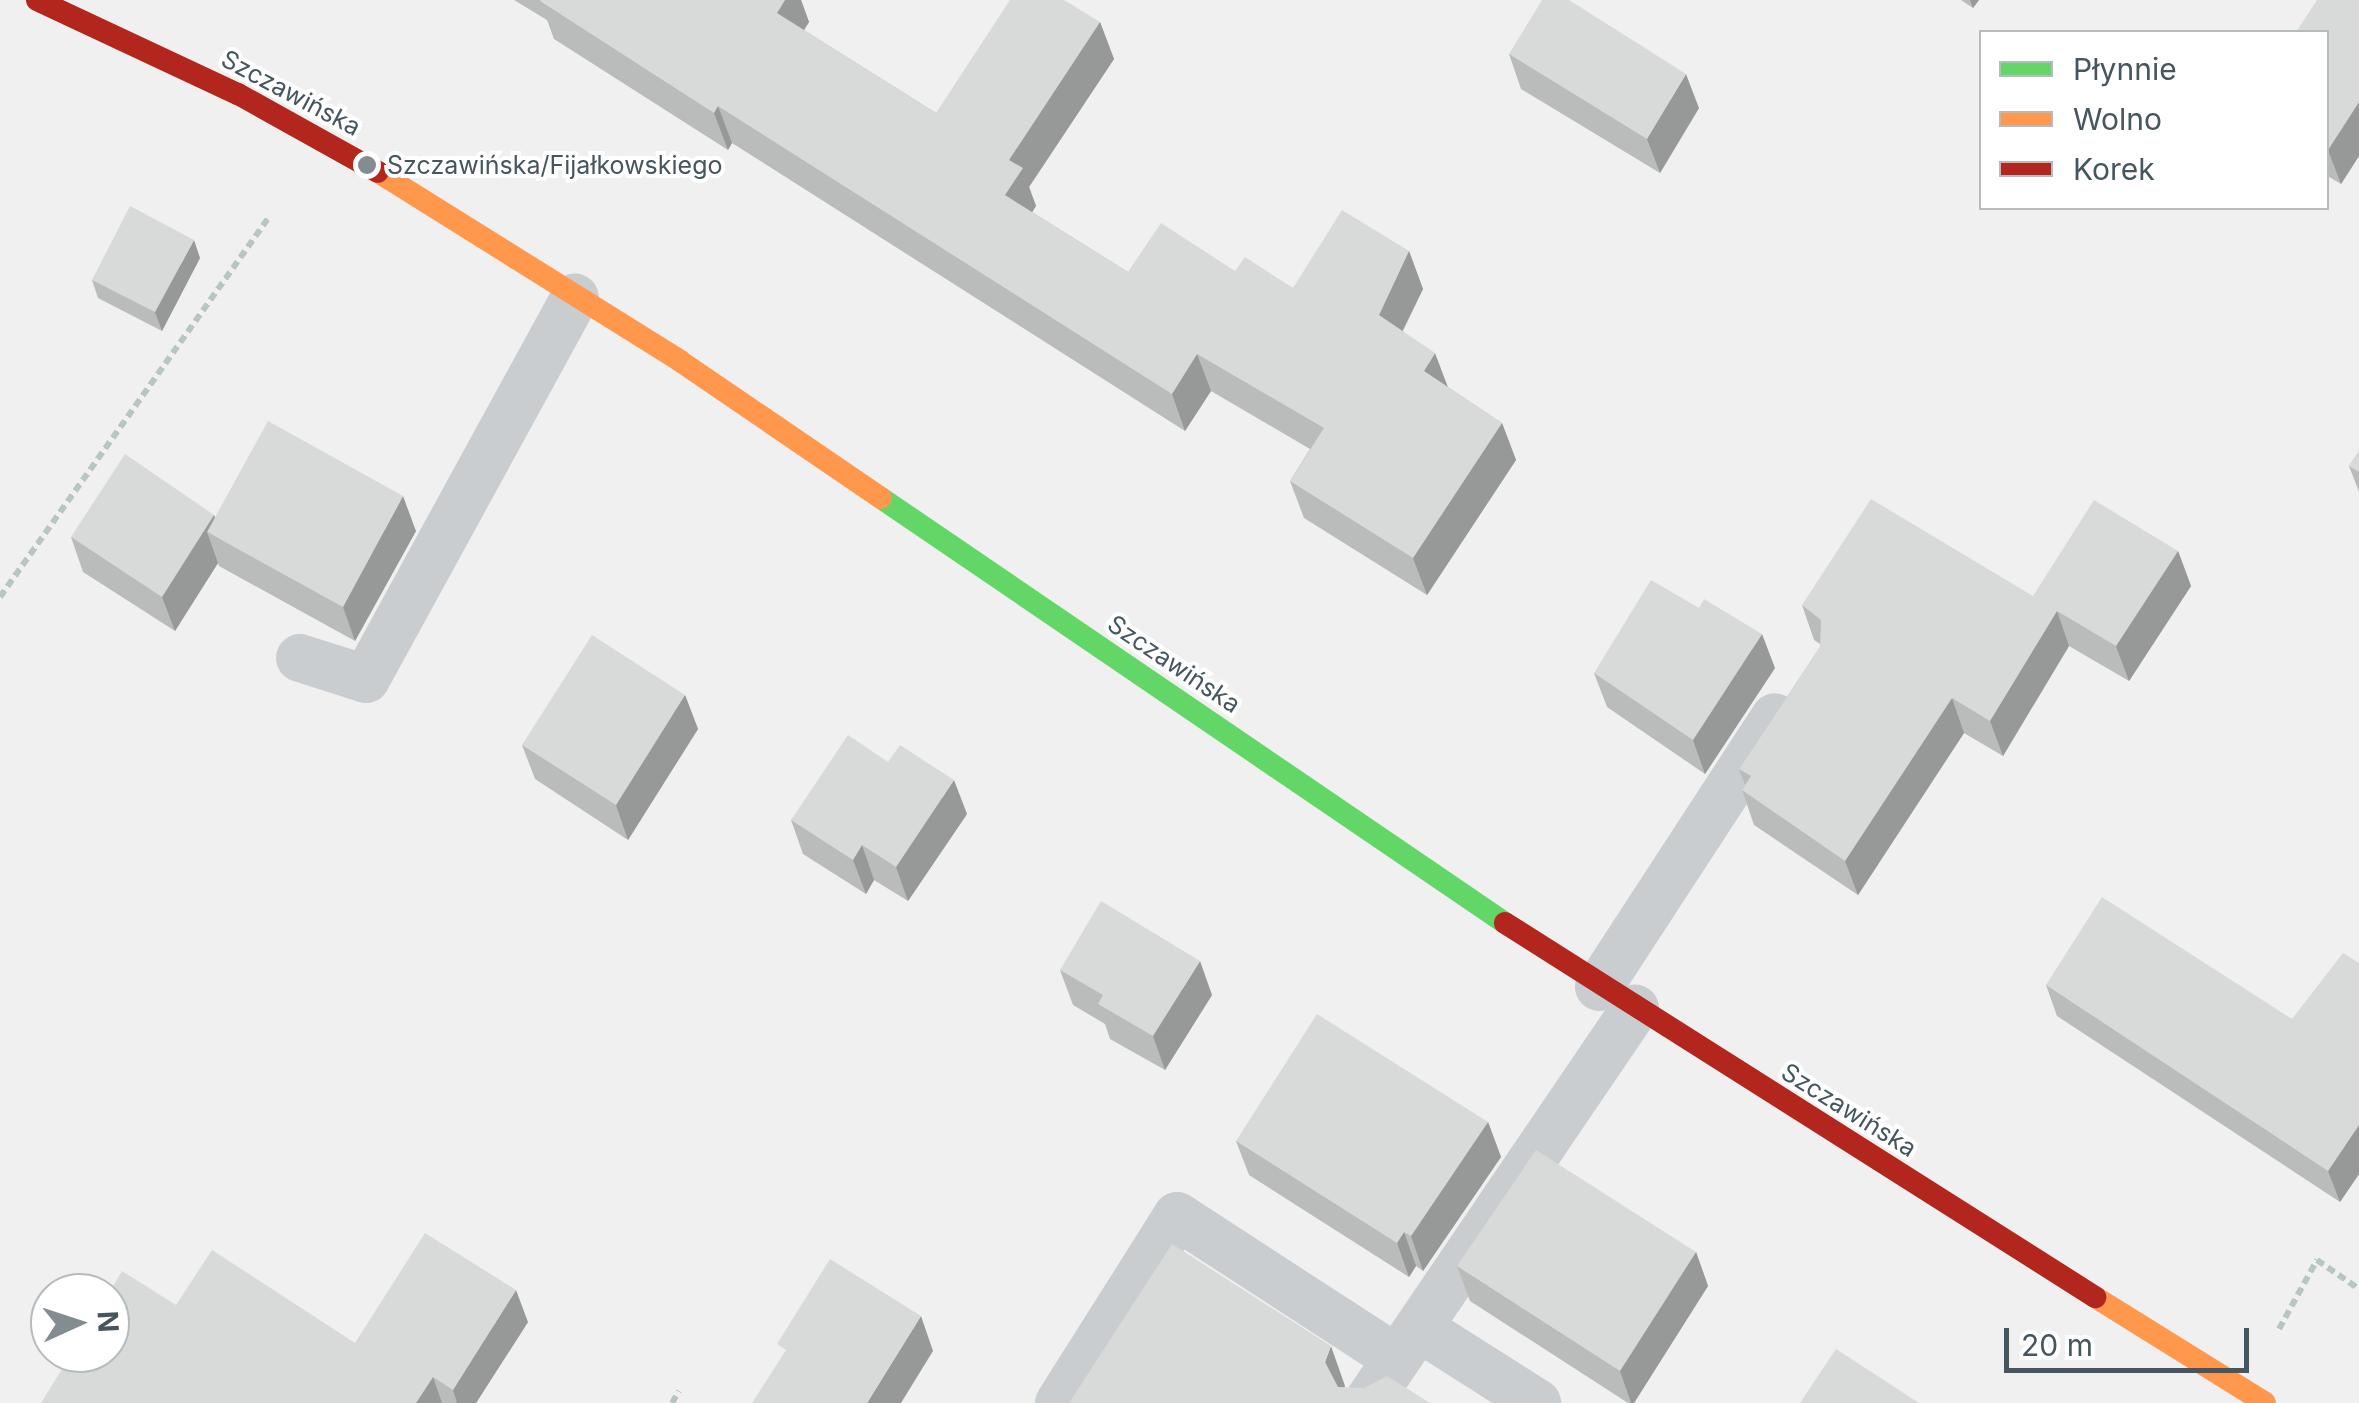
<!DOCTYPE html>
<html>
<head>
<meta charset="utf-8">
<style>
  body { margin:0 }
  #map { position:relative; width:2359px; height:1403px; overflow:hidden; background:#f1f0f0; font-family:Inter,sans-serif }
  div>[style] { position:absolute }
  .path>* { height:6px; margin-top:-3px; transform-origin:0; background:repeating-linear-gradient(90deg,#b7c6bf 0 8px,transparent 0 13px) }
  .lane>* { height:48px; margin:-24px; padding:0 24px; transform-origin:24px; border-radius:24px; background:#c9cdcf }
  .fast>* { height:22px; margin:-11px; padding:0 11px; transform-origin:11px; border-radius:11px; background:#63d668 }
  .slow>* { height:22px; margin:-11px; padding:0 11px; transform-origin:11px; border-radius:11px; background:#ff974d }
  .jam>* { height:22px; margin:-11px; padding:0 11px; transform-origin:11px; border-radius:11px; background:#b3261e }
  .wall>* { inset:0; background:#babbbb }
  .shaded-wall>* { inset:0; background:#979898 }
  .building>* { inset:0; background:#d8d9d9 }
  .dots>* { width:28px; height:28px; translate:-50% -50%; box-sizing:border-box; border:5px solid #fff; border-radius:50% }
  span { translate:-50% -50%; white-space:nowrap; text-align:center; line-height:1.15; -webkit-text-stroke:8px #fff; paint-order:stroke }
  .street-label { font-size:25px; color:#46565e }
  .poi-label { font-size:25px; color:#46565e }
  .left { translate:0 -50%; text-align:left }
  .legend { position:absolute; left:1979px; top:30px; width:350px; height:180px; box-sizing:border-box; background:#fff; border:2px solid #b5bbbf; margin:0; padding:12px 18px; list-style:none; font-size:30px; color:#46565e }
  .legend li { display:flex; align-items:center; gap:20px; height:50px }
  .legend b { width:50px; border:2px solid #b5bbbf }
  .north { position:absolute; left:30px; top:1273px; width:100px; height:100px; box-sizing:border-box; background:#fff; border:2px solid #b5bbbf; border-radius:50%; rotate:87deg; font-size:28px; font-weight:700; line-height:40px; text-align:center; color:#46565e }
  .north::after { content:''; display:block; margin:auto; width:35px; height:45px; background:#828c91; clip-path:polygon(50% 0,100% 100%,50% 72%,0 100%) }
  .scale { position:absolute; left:2004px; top:1328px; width:245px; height:45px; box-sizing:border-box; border:5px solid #46565e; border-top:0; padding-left:12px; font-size:30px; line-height:35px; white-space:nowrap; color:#46565e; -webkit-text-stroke:8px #fff; paint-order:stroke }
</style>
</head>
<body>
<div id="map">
  <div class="path">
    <i style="left:0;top:597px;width:467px;rotate:-54.7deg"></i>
    <i style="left:2279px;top:1329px;width:79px;rotate:-61.2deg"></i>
    <i style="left:2317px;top:1260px;width:51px;rotate:34.6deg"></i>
    <i style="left:672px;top:1403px;width:14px;rotate:-60deg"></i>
  </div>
  <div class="lane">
    <i style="left:300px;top:658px;width:69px;rotate:17.7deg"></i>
    <i style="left:366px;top:679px;width:435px;rotate:-61.3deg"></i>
    <i style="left:1599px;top:987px;width:322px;rotate:-56.9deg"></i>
    <i style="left:1419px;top:1328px;width:140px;rotate:32.4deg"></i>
    <i style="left:1059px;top:1403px;width:221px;rotate:-57.7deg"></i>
    <i style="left:1177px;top:1216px;width:262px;rotate:33deg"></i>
    <i style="left:1367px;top:1403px;width:477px;rotate:-55.8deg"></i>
  </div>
  <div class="fast">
    <i style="left:881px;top:498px;width:755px;rotate:34.26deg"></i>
  </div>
  <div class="slow">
    <i style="left:378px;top:172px;width:356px;rotate:32deg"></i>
    <i style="left:680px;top:361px;width:243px;rotate:34.3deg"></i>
    <i style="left:2095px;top:1297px;width:200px;rotate:31.9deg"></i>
  </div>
  <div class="jam">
    <i style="left:37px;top:0;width:222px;rotate:25.1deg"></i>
    <i style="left:238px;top:94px;width:160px;rotate:29.1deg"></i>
    <i style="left:1505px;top:923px;width:699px;rotate:32.37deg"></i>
  </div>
  <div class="wall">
    <i style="clip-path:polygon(514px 0,801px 0,809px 22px,804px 30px,936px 113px,1100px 22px,1114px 59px,1029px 187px,1036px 206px,1032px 212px,1128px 272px,1235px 271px,1293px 288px,1409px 251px,1423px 289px,1403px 331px,1448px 387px,1502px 423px,1516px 460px,1427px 595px,1304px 518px,1290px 481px,1310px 449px,1211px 391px,1185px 431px,732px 143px,728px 150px,554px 39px,547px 20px)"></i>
    <i style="clip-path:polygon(1961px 0,1979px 0,1973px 8px)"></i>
    <i style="clip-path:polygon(2359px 0,2359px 156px,2341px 184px,2326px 175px,2326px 32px)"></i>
    <i style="clip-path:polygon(1509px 54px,1699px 108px,1660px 173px,1521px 89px)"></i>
    <i style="clip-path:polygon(200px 258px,162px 331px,98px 298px,92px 280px)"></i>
    <i style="clip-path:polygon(2359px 451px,2359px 492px,2349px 466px)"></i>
    <i style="clip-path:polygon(214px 515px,215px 517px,416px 531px,355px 641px,219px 566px,218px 563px,175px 631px,83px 572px,71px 537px)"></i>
    <i style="clip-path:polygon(2178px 551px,2191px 586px,2129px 681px,2069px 646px,2003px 756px,1964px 733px,1858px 895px,1754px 825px,1742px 790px,1745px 785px,1739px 769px,1820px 647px,1820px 644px,1814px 640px,1802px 605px,2033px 596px)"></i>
    <i style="clip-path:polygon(1699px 608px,1775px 668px,1705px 774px,1607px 707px,1594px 673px)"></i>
    <i style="clip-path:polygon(685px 695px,698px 729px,628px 840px,535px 779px,522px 745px)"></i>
    <i style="clip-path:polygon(888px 762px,967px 814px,908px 901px,874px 880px,866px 894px,803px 854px,791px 820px)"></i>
    <i style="clip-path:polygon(2359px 963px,2359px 1174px,2340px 1202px,2057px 1016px,2046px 985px,2292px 1019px)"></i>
    <i style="clip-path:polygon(1060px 970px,1212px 995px,1165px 1070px,1110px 1039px,1105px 1024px,1073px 1005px)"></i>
    <i style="clip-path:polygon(1488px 1122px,1501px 1157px,1423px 1271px,1416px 1266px,1409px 1277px,1249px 1175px,1236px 1141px)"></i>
    <i style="clip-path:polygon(1696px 1252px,1708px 1286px,1634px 1403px,1628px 1403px,1470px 1301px,1457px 1266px)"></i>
    <i style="clip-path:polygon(176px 1305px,355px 1343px,528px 1322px,476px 1403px,41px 1403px)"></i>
  </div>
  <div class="shaded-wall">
    <i style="clip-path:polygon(785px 0,801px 0,809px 22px,791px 51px,777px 13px)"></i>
    <i style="clip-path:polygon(1970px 0,1979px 0,1973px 8px)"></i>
    <i style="clip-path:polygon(1100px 22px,1114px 59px,1029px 187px,1036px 206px,1019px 233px,1005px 195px,1009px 160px)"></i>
    <i style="clip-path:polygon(1686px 74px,1699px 108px,1660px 173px,1647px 139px)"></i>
    <i style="clip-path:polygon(2359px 102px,2359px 156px,2341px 184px,2328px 150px)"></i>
    <i style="clip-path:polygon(718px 106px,732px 143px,728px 150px,714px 113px)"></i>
    <i style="clip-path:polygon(194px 240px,200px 258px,162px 331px,155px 312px)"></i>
    <i style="clip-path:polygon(1409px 251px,1423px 289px,1392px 352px,1379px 315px)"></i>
    <i style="clip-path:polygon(1435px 353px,1449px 390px,1424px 371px)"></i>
    <i style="clip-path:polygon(1197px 354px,1211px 391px,1185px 431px,1172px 394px)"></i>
    <i style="clip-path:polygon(1502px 423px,1516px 460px,1427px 595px,1413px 558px)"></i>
    <i style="clip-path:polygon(403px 496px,416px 531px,355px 641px,343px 607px)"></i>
    <i style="clip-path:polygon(214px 515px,223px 541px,207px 532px,218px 563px,175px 631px,162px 597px)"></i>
    <i style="clip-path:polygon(2178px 551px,2191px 586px,2129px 681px,2116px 646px)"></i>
    <i style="clip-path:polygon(2057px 611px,2069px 646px,2003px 756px,1990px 721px)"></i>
    <i style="clip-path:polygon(1762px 634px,1775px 668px,1705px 774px,1693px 740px)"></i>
    <i style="clip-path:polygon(685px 695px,698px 729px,628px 840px,616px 805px)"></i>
    <i style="clip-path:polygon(1952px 698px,1964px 733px,1858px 895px,1845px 861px)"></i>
    <i style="clip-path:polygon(954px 780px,967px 814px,908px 901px,896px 867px)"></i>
    <i style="clip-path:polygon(862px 845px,874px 880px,866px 894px,853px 860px)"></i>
    <i style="clip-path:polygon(1200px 961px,1212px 995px,1165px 1070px,1153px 1036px)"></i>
    <i style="clip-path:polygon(1488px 1122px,1501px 1157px,1423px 1271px,1411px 1236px)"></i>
    <i style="clip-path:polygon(2359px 1125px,2359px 1174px,2340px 1202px,2328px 1171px)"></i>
    <i style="clip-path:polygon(1404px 1232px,1416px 1266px,1409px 1277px,1397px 1243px)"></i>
    <i style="clip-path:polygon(1696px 1252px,1708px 1286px,1634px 1403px,1631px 1403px,1620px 1371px)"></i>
    <i style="clip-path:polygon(516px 1290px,528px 1322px,476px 1403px,457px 1403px,453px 1390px)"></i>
    <i style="clip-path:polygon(921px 1316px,933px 1351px,901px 1403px,867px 1403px)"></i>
    <i style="clip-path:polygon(1331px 1346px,1345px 1386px,1340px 1402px,1325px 1362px)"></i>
    <i style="clip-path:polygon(433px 1377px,442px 1403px,416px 1403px)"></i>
  </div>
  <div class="building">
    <i style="clip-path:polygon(541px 0,785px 0,777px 13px,936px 113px,1010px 0,1064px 0,1100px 22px,1009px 160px,1023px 168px,1005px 195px,1128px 272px,1161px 223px,1235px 271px,1245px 257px,1293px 288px,1342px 210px,1409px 251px,1379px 315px,1435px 353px,1424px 371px,1502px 423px,1413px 558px,1290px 481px,1324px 428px,1197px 354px,1172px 394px,718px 106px,714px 113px,540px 1px)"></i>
    <i style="clip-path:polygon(1542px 0,1569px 0,1686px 74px,1647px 139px,1509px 54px)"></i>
    <i style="clip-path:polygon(2317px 0,2359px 0,2359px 102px,2328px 150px,2326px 148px,2326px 32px,2296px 32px)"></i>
    <i style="clip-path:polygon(130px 206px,194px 240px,155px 312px,92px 280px)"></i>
    <i style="clip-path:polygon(268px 421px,403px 496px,343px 607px,207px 532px)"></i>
    <i style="clip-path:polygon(2359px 451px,2359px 472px,2349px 466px)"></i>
    <i style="clip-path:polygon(125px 454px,214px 515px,162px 597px,71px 537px)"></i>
    <i style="clip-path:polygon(1871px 499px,2033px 596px,2094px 500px,2178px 551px,2116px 646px,2057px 611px,1990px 721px,1952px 698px,1845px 861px,1742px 790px,1751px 776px,1739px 769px,1820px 647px,1821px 620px,1802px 605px)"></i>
    <i style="clip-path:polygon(1651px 580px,1699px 608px,1704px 599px,1762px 634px,1693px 740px,1594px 673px)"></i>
    <i style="clip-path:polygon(592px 635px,685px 695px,616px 805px,522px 745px)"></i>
    <i style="clip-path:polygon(848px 735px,888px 762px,900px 745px,954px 780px,896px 867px,862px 845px,853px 860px,791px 820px)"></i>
    <i style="clip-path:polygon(2102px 897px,2292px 1019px,2343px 953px,2359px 963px,2359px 1125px,2328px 1171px,2046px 985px)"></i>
    <i style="clip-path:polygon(1101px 901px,1200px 961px,1153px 1036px,1098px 1004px,1103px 995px,1060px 970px)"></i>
    <i style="clip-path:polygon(1317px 1014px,1488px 1122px,1411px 1236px,1404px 1232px,1397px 1243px,1236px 1141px)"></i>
    <i style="clip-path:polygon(1536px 1150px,1696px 1252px,1620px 1371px,1457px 1266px)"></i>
    <i style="clip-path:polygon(425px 1233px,516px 1290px,453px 1390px,433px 1377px,416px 1403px,41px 1403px,72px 1353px,110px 1353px,109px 1293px,122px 1271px,176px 1305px,212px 1250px,355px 1343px)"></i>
    <i style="clip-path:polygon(1172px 1244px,1331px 1346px,1325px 1362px,1338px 1387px,1364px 1388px,1387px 1376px,1430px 1403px,1069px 1403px)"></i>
    <i style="clip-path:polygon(830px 1259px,921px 1316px,867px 1403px,752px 1403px,786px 1350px,777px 1344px)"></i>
    <i style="clip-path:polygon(1836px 1349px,1919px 1403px,1800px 1403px)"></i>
  </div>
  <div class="dots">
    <i style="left:367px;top:165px;background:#828c91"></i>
  </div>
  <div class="street-label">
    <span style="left:291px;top:93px;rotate:28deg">Szczawińska</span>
    <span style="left:1174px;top:664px;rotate:34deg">Szczawińska</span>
    <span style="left:1849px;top:1110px;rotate:32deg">Szczawińska</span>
  </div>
  <div class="poi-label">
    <span class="left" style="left:387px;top:165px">Szczawińska/Fijałkowskiego</span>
  </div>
  <ul class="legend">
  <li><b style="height:12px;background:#63d668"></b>Płynnie</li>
  <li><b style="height:12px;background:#ff974d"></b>Wolno</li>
  <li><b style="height:12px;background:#b3261e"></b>Korek</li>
  </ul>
  <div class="north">N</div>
  <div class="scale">20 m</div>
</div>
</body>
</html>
